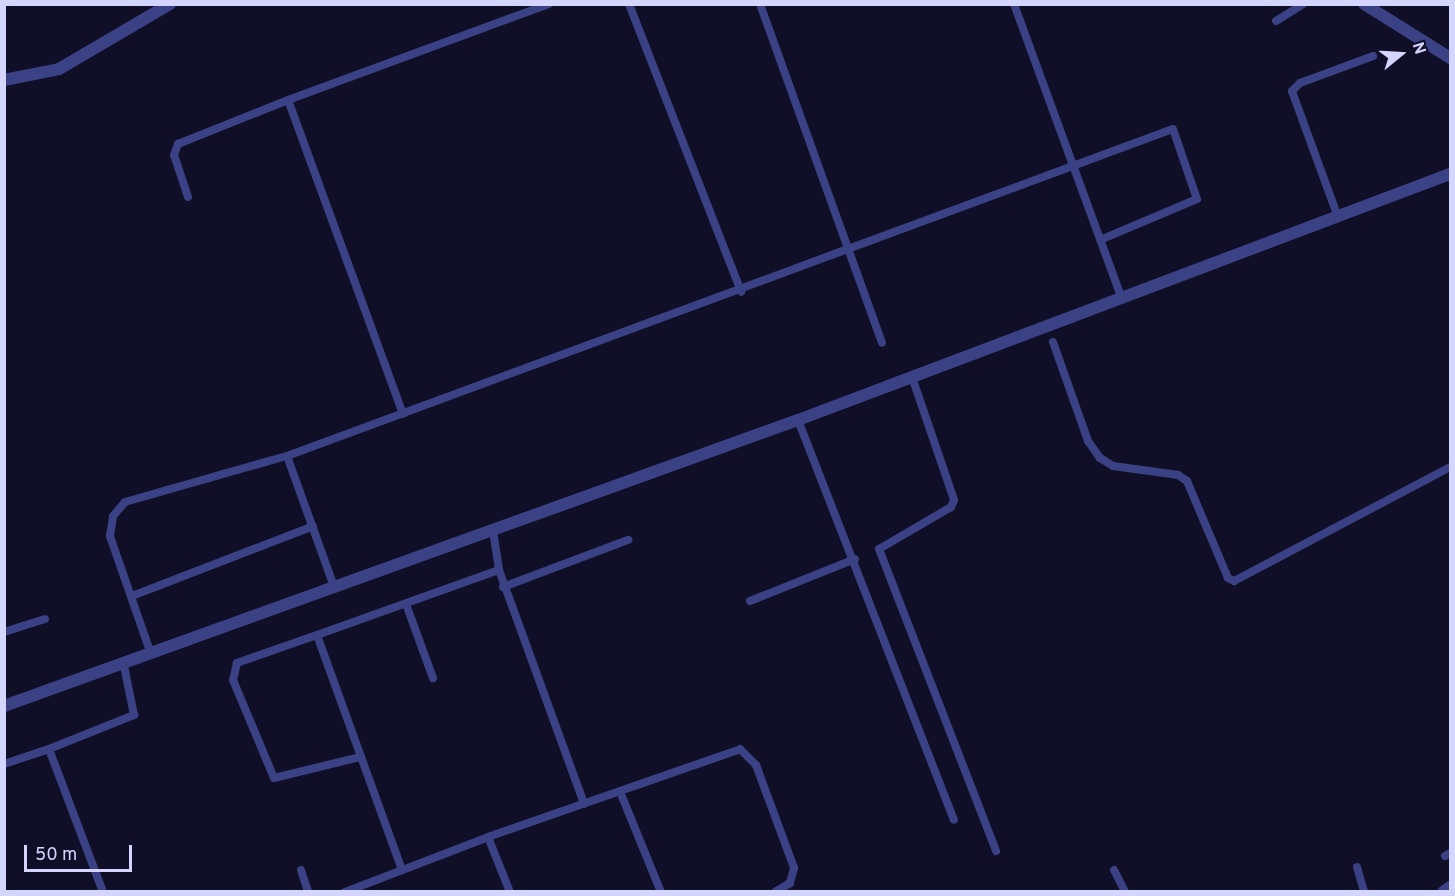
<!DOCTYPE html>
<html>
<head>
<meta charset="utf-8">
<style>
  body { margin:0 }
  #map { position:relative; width:1455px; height:896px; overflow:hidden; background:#100f27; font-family:Overpass,sans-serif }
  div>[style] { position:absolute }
  .service>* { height:8px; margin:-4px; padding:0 4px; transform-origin:4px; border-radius:4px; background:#3b4185 }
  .minor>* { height:12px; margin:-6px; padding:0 6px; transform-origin:6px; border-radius:6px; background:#3b4185 }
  span { translate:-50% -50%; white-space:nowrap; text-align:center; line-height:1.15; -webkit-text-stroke:4.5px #100f27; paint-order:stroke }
  .frame { position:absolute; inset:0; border:6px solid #d5d6ff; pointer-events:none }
  .north { position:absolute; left:1371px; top:24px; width:60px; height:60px; -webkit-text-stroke:4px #100f27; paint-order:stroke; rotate:72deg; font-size:16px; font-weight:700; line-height:24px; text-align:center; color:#d5d6ff }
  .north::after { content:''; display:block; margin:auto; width:21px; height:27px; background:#d5d6ff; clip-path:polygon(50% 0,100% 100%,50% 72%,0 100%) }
  .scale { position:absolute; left:24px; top:845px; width:108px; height:27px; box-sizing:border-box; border:3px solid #d5d6ff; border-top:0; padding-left:8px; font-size:18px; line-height:21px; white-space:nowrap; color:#d5d6ff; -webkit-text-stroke:4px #100f27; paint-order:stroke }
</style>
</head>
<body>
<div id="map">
  <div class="service">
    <i style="left:629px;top:4px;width:309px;rotate:68.7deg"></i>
    <i style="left:760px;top:4px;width:360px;rotate:70.2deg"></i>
    <i style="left:1014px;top:4px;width:314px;rotate:69.9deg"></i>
    <i style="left:1276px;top:21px;width:32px;rotate:-32deg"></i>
    <i style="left:188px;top:197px;width:44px;rotate:-108.4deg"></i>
    <i style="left:174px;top:155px;width:12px;rotate:-70deg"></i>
    <i style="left:178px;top:144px;width:118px;rotate:-21.8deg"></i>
    <i style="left:1338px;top:217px;width:134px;rotate:-110.1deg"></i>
    <i style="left:1292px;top:91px;width:11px;rotate:-45deg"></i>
    <i style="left:1300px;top:83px;width:78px;rotate:-20.3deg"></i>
    <i style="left:1053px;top:342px;width:105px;rotate:70.5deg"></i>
    <i style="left:1088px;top:441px;width:21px;rotate:55deg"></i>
    <i style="left:1100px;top:458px;width:15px;rotate:32deg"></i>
    <i style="left:1113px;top:466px;width:66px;rotate:7.9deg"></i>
    <i style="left:1178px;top:475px;width:11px;rotate:34deg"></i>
    <i style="left:1187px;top:481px;width:105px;rotate:67.1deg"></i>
    <i style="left:1228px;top:578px;width:7px;rotate:27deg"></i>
    <i style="left:1234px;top:581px;width:244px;rotate:-27.8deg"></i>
    <i style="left:912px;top:377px;width:130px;rotate:71.1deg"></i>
    <i style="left:954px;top:500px;width:8px;rotate:113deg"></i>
    <i style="left:951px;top:507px;width:83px;rotate:149.7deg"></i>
    <i style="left:879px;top:549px;width:324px;rotate:68.8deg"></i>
    <i style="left:403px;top:414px;width:334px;rotate:-110.1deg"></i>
    <i style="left:288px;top:100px;width:278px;rotate:-20.2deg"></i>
    <i style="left:798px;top:420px;width:429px;rotate:68.7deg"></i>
    <i style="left:287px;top:456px;width:141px;rotate:70.2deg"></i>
    <i style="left:493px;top:531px;width:39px;rotate:81deg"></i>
    <i style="left:503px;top:587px;width:134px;rotate:-20.6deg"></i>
    <i style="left:132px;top:596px;width:194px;rotate:-21.1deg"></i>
    <i style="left:750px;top:601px;width:113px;rotate:-21.8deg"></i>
    <i style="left:406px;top:604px;width:79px;rotate:70deg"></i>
    <i style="left:4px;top:632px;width:43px;rotate:-17.6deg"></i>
    <i style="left:317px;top:635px;width:85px;rotate:160.7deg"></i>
    <i style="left:237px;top:663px;width:17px;rotate:103deg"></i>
    <i style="left:233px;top:680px;width:106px;rotate:67.3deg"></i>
    <i style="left:274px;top:778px;width:89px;rotate:-13.7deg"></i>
    <i style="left:151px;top:654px;width:125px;rotate:-109.2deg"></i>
    <i style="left:110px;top:536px;width:20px;rotate:-81deg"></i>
    <i style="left:113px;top:516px;width:18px;rotate:-49deg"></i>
    <i style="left:125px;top:502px;width:168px;rotate:-15.9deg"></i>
    <i style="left:287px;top:456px;width:944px;rotate:-20.26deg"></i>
    <i style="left:1173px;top:129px;width:74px;rotate:71.1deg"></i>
    <i style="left:1197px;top:199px;width:105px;rotate:157.1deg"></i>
    <i style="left:4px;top:764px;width:47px;rotate:-18.4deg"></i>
    <i style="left:621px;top:794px;width:106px;rotate:67.8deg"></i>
    <i style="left:488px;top:837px;width:267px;rotate:-19.2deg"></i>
    <i style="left:740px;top:749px;width:23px;rotate:45deg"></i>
    <i style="left:756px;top:765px;width:110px;rotate:69.7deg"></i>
    <i style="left:794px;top:868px;width:16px;rotate:105deg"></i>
    <i style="left:790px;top:883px;width:17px;rotate:149deg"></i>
    <i style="left:1445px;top:856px;width:6px;rotate:-31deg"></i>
    <i style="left:1357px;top:867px;width:26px;rotate:74deg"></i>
    <i style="left:301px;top:870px;width:23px;rotate:72deg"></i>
    <i style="left:402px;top:870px;width:250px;rotate:-109.9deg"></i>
    <i style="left:317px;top:635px;width:193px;rotate:-19.7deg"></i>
    <i style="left:499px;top:570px;width:249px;rotate:70deg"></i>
    <i style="left:1114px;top:870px;width:25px;rotate:63deg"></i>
    <i style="left:103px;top:892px;width:153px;rotate:-110.7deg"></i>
    <i style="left:49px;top:749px;width:92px;rotate:-21.8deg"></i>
    <i style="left:134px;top:715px;width:50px;rotate:-101.5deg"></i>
    <i style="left:345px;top:892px;width:153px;rotate:-21deg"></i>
    <i style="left:488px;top:837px;width:59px;rotate:68.2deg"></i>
  </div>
  <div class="minor">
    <i style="left:1364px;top:4px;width:102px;rotate:32.1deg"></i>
    <i style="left:4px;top:80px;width:56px;rotate:-11.3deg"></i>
    <i style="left:59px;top:69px;width:129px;rotate:-30.4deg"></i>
    <i style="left:4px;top:706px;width:844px;rotate:-19.81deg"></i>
    <i style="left:798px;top:420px;width:697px;rotate:-20.67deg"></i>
    <i style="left:1443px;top:892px;width:9px;rotate:-36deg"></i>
  </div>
  <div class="frame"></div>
  <div class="north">N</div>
  <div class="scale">50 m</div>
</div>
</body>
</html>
